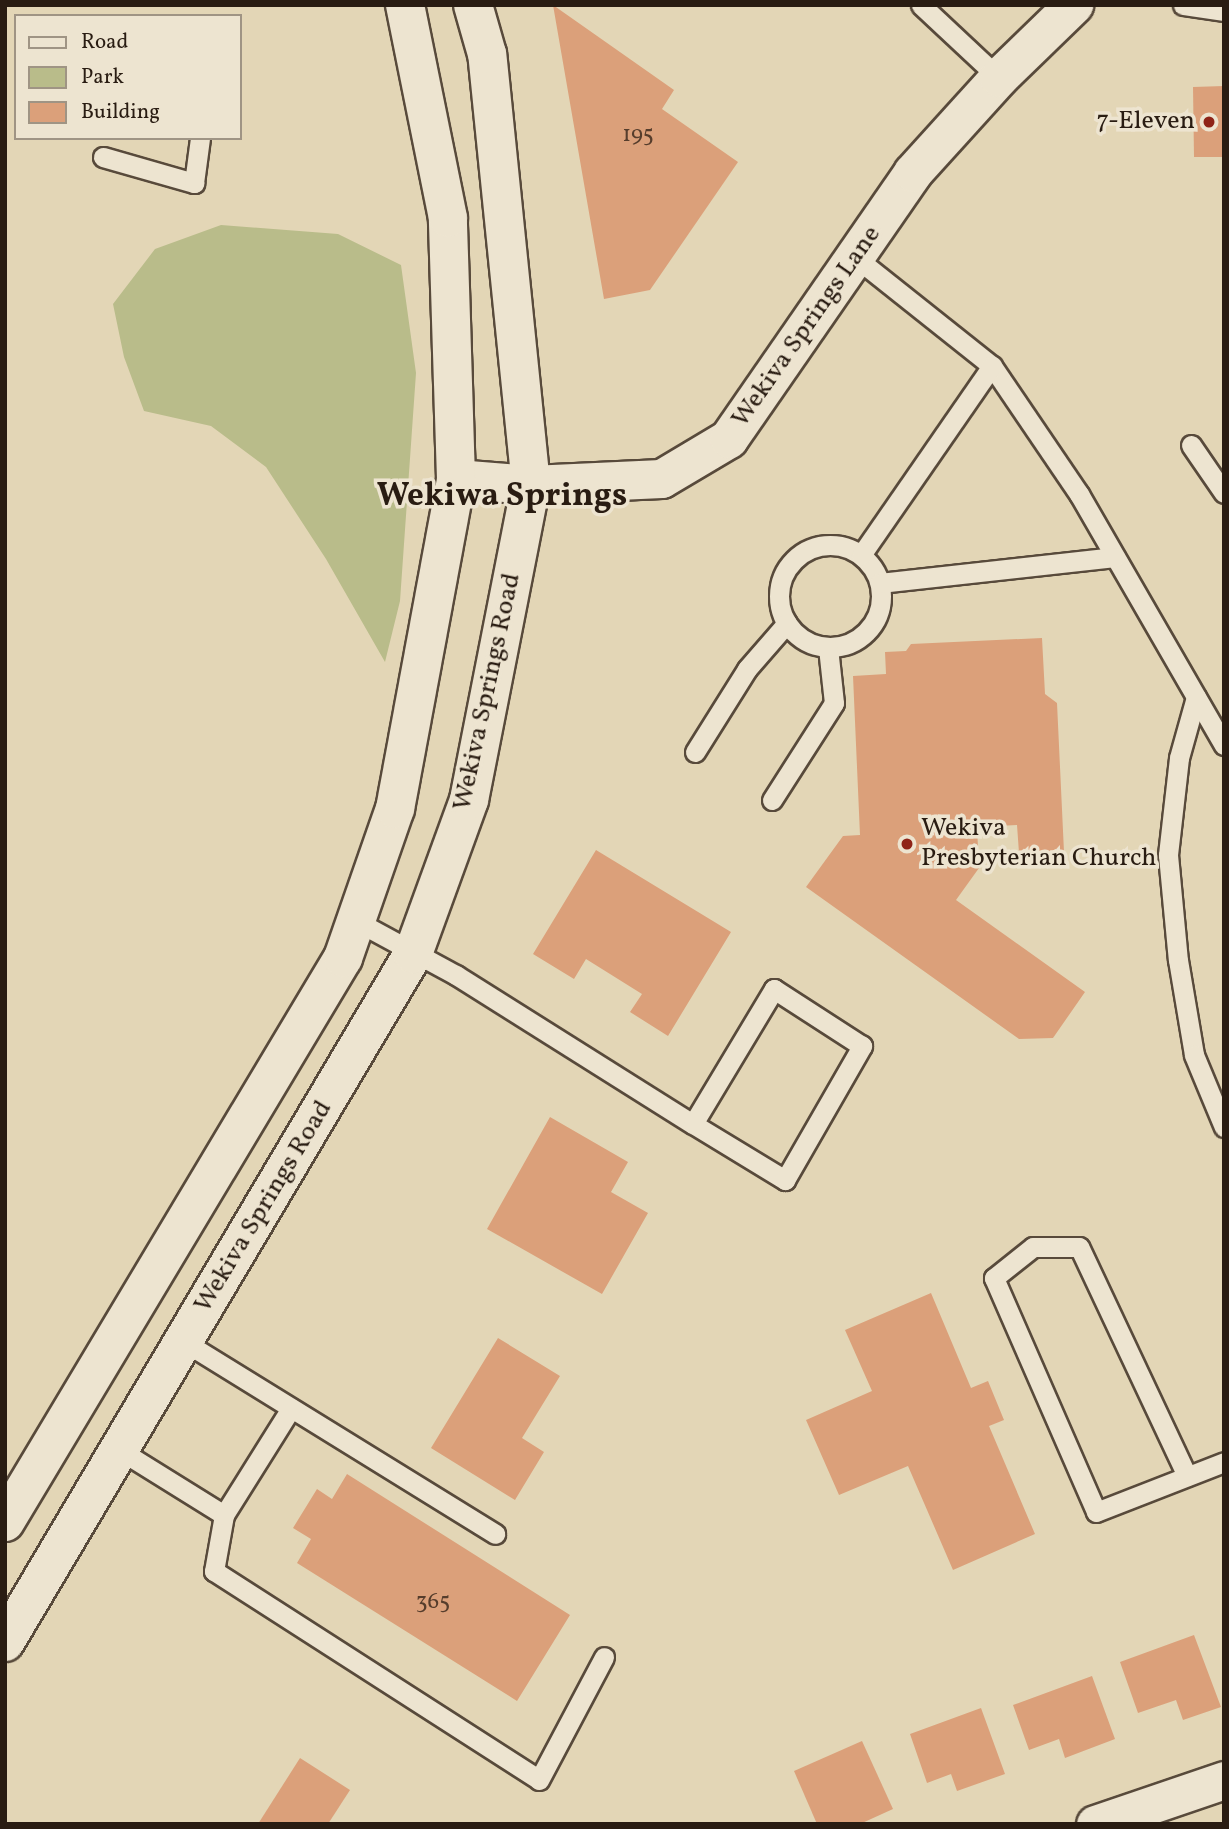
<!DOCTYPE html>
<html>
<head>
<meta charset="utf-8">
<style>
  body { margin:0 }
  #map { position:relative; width:1229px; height:1829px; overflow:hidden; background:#e3d6b6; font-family:Vollkorn,serif }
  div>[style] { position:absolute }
  .green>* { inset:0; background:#b9bc8a }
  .building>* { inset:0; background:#dba07a }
  .roads { filter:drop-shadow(2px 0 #584a3b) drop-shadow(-2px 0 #584a3b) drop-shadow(0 2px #584a3b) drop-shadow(0 -2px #584a3b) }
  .lane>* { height:19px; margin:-9.5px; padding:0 9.5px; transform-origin:9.5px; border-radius:9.5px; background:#ede4d0 }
  .lane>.ring { margin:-9.5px; padding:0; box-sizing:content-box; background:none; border:19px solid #ede4d0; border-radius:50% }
  .street>* { height:37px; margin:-18.5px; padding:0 18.5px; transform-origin:18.5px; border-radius:18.5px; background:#ede4d0 }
  .secondary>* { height:38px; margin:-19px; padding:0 19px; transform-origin:19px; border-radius:19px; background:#ede4d0 }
  .dots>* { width:19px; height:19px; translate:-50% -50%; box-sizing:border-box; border:4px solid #ede4d0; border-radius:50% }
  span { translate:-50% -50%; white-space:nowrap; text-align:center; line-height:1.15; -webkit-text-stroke:7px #ede4d0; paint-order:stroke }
  .number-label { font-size:23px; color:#563d2c }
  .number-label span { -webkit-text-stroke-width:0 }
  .poi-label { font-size:26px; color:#291c12 }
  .right { translate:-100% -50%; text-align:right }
  .left { translate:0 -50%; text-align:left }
  .street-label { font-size:26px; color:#291c12 }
  .district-label { font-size:33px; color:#291c12; font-weight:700 }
  .frame { position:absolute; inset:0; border:7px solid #291c12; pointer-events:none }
  .legend { position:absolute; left:14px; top:14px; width:228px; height:126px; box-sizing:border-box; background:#ede4d0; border:2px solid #9f9484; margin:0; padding:9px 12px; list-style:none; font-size:21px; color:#291c12 }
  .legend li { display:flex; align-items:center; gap:14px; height:35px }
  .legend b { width:35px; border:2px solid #9f9484 }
</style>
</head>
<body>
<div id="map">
  <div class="green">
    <i style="clip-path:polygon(221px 225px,338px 234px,401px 265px,416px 373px,400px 601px,385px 662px,326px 559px,266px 467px,211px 426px,144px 411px,124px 357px,113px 304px,155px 249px)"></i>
  </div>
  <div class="building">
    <i style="clip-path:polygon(553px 5px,674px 90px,662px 109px,738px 162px,650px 290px,604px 299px)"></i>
    <i style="clip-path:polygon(1224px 86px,1224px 157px,1194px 157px,1193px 87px)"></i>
    <i style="clip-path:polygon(1042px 638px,1045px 694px,1057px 703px,1064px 852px,1019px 853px,1017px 825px,977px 827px,979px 868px,956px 900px,1085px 992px,1053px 1038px,1019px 1039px,806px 887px,843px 836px,860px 835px,853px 676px,886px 674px,885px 652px,906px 651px,911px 644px)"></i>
    <i style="clip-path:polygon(596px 850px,731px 932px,668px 1036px,630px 1012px,642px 994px,586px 959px,574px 979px,533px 954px)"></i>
    <i style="clip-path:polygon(550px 1117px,628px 1162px,611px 1192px,648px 1213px,602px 1294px,487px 1229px)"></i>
    <i style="clip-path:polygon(931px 1293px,971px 1388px,988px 1381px,1004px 1420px,989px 1426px,1035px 1534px,953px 1570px,908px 1466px,839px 1495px,806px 1420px,872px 1391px,845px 1330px)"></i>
    <i style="clip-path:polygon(498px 1338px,560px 1376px,522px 1438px,544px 1452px,515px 1500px,431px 1448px)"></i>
    <i style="clip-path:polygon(347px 1474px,570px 1615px,517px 1701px,297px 1563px,311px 1539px,293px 1528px,317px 1489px,332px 1499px)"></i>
    <i style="clip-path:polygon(1194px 1635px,1221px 1707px,1183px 1720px,1176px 1700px,1138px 1713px,1120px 1662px)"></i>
    <i style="clip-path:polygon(1092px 1676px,1115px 1739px,1065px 1758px,1059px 1739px,1029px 1750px,1013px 1705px)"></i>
    <i style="clip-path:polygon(981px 1708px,1005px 1774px,957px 1791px,951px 1774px,927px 1783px,910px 1734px)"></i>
    <i style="clip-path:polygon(862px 1741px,893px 1809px,860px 1824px,817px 1824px,794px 1771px)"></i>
    <i style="clip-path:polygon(300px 1758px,350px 1790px,328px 1824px,258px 1824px)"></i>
  </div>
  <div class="roads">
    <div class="lane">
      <i style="left:921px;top:5px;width:107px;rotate:43.1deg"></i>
      <i style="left:1183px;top:5px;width:41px;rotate:8.3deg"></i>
      <i style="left:103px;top:157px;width:95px;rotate:15.9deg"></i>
      <i style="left:194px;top:183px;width:45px;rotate:-82.4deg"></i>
      <i style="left:855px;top:257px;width:175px;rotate:38.5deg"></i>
      <i style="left:992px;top:366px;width:155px;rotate:55.8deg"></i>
      <i style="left:1079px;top:494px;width:290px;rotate:60deg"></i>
      <i style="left:1191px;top:445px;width:58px;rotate:55.5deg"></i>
      <i class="ring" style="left:779px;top:545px;width:83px;height:83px"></i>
      <i style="left:861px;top:555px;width:230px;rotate:-55.3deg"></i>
      <i style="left:880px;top:583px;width:236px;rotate:-6.3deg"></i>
      <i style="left:1196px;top:697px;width:63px;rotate:105.6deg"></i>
      <i style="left:1179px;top:758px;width:98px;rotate:96.5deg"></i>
      <i style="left:1168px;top:855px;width:105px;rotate:84.6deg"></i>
      <i style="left:1178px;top:960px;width:96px;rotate:80.4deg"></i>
      <i style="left:1194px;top:1055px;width:78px;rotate:67.4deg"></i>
      <i style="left:695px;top:752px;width:98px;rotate:-57.9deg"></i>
      <i style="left:747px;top:669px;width:61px;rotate:-49deg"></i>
      <i style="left:772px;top:800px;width:115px;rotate:-57.4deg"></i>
      <i style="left:834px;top:703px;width:55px;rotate:-96.2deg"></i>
      <i style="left:356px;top:921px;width:114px;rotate:28.4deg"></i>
      <i style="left:456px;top:975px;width:280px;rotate:32.2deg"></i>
      <i style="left:693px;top:1124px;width:108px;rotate:31.3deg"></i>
      <i style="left:785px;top:1180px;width:155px;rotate:-60.1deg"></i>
      <i style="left:862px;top:1046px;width:105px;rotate:-147.1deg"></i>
      <i style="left:774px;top:989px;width:157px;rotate:121deg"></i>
      <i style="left:183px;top:1341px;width:367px;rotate:31.7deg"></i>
      <i style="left:118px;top:1449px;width:125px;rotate:31.9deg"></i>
      <i style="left:224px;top:1515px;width:57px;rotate:100.1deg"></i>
      <i style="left:214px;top:1571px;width:386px;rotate:32.7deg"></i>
      <i style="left:539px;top:1780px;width:139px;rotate:-62.1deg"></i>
      <i style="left:1187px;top:1476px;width:253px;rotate:-115.2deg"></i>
      <i style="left:1079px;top:1247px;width:46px;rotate:180deg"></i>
      <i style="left:1033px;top:1247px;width:50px;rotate:141.5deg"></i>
      <i style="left:994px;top:1278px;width:255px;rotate:66.4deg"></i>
      <i style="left:1096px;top:1512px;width:137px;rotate:-21.3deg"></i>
      <i style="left:224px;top:1515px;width:126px;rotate:-57.9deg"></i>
    </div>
    <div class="street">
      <i style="left:1095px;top:1824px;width:136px;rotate:-18.8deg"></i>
    </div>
    <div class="secondary">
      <i style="left:456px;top:479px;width:75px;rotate:4.6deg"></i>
      <i style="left:531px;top:485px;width:131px;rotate:-2.6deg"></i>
      <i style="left:662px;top:479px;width:78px;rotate:-30.8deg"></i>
      <i style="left:729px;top:439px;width:323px;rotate:-55.3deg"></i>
      <i style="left:913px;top:173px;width:128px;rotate:-47.8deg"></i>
      <i style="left:999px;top:78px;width:105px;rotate:-44.2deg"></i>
      <i style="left:5px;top:1522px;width:658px;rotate:-59.07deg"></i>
      <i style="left:343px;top:958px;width:158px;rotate:-70.8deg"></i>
      <i style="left:395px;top:809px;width:336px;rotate:-79.5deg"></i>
      <i style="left:456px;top:479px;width:261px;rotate:-91.8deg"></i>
      <i style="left:448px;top:218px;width:217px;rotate:-101.4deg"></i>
      <i style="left:5px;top:1642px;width:800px;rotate:-59.33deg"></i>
      <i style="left:413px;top:954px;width:164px;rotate:-70deg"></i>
      <i style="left:469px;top:800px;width:321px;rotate:-78.9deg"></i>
      <i style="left:531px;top:485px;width:433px;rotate:-95.8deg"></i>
      <i style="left:487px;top:54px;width:51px;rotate:-105.9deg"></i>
    </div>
  </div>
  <div class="dots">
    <i style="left:1209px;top:122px;background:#8f2418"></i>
    <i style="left:907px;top:844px;background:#8f2418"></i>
  </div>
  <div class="number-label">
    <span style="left:638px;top:135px">195</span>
    <span style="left:433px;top:1602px">365</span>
  </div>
  <div class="poi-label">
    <span class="right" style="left:1195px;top:122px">7-Eleven</span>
    <span class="left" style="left:921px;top:844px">Wekiva<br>Presbyterian Church</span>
  </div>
  <div class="street-label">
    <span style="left:807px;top:327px;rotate:-55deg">Wekiva Springs Lane</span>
    <span style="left:488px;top:692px;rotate:-78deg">Wekiva Springs Road</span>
    <span style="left:264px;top:1207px;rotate:-59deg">Wekiva Springs Road</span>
  </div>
  <div class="district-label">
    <span style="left:502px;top:498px">Wekiwa Springs</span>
  </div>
  <div class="frame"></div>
  <ul class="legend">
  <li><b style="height:9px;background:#ede4d0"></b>Road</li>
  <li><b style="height:19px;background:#b9bc8a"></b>Park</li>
  <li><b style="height:19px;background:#dba07a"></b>Building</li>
  </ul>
</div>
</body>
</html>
